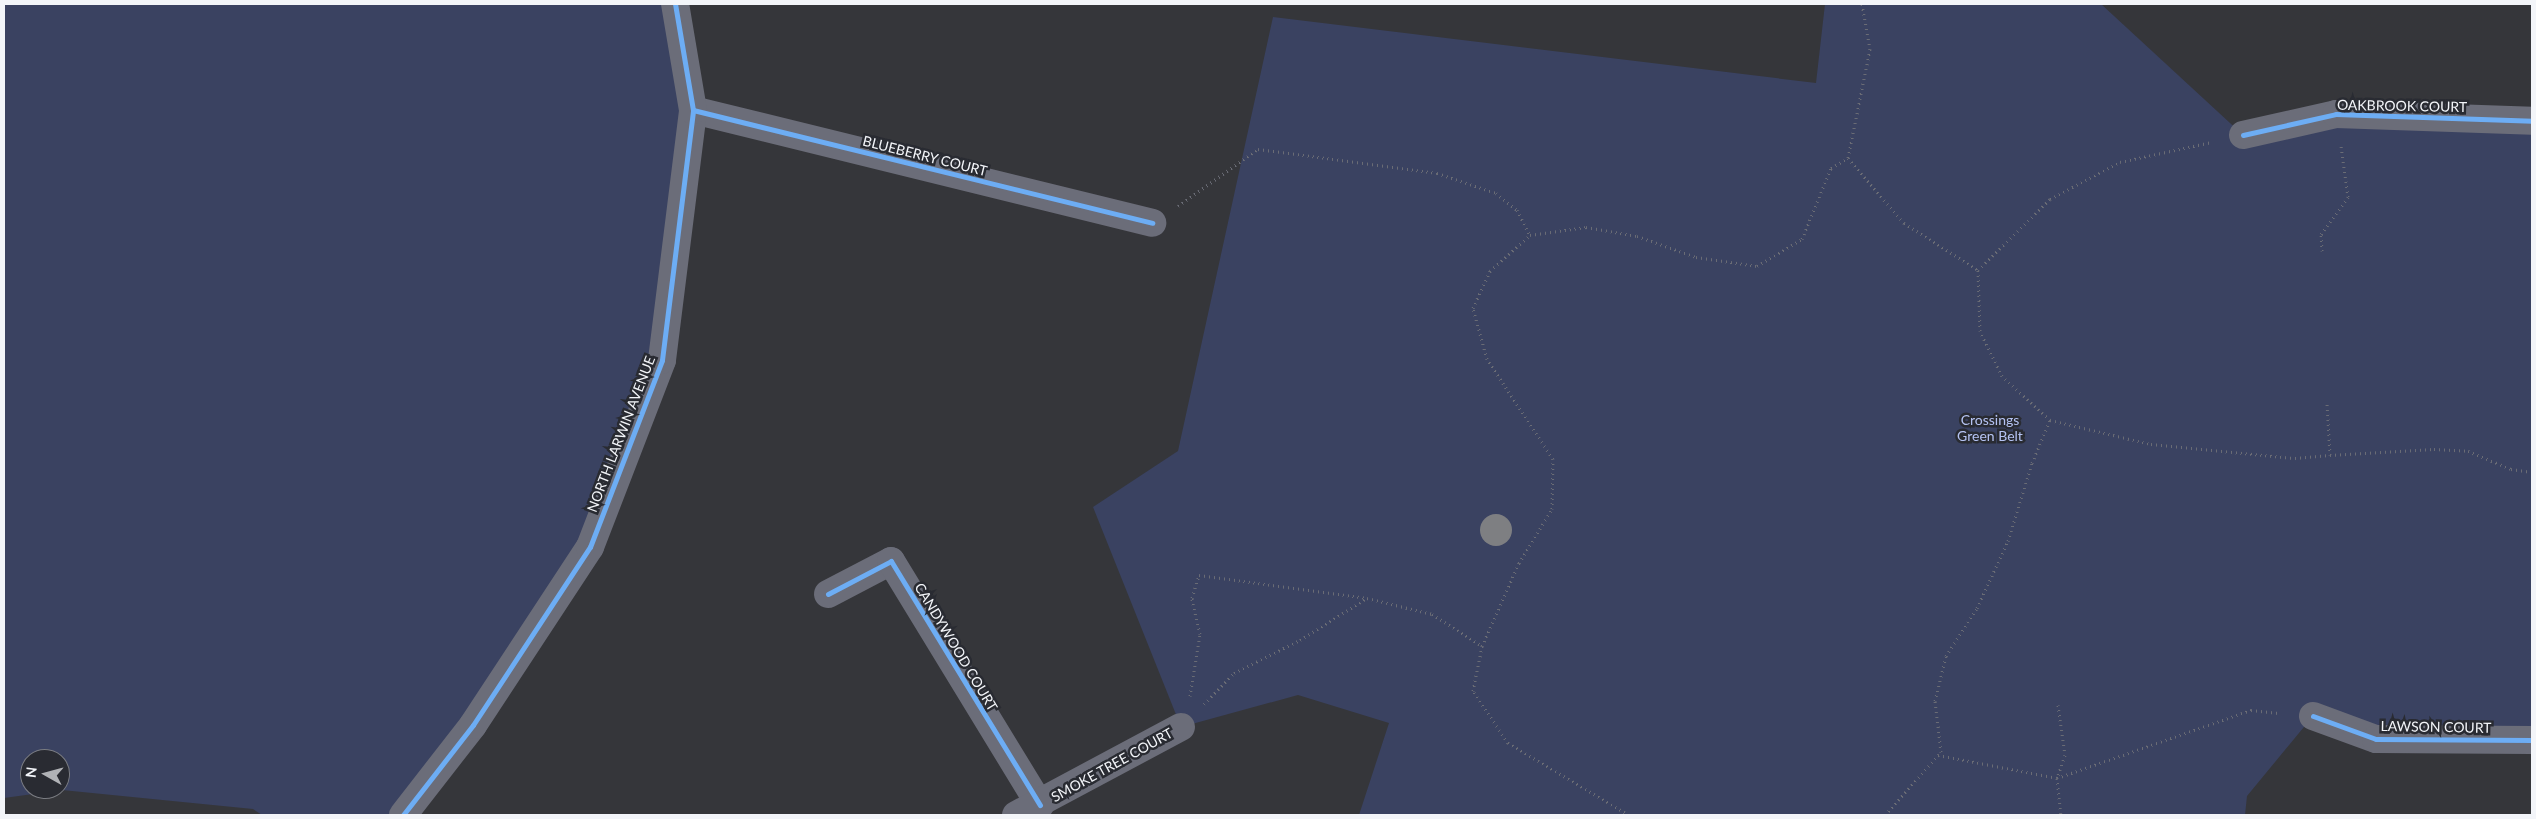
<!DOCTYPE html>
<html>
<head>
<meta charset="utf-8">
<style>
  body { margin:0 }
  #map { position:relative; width:2536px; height:819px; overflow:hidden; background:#35363a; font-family:Lato,sans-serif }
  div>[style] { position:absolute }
  .green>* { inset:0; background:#3a4261 }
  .building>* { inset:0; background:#7e7f82 }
  .round { border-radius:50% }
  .path>* { height:3px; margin-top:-1.5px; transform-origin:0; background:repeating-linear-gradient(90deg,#6a6c75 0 1px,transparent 0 5px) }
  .minor>* { height:28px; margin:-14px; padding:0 14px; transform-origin:14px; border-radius:14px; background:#6b6d79 }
  .cycleway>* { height:5px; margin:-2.5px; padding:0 2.5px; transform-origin:2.5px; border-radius:2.5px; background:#6dadf4 }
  span { translate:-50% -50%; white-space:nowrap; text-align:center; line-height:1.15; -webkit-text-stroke:5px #292b32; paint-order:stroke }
  .street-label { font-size:14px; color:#f3f5f9 }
  .park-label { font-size:14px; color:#b5c3f3 }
  .frame { position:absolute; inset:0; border:5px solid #f3f5f9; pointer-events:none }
  .north { position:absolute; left:20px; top:749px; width:50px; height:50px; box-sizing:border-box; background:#292b32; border:1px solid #7a7c82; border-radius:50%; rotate:277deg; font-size:14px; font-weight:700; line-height:20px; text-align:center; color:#f3f5f9 }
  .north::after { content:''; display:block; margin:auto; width:18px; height:22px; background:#b0b2b6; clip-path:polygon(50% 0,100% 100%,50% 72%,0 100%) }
</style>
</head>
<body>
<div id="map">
  <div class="green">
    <i style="clip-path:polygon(evenodd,4px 4px,675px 4px,693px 110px,662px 360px,590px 547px,403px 815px,262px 815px,253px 809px,62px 790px,4px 798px,4px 4px,30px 759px,60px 759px,60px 789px,30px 789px,30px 759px)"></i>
    <i style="clip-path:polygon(1825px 4px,2101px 4px,2243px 135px,2336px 114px,2532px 121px,2532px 740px,2376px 739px,2313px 716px,2247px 796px,2245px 815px,1359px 815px,1389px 723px,1298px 695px,1181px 727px,1093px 507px,1178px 451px,1273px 17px,1816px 83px)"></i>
  </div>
  <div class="building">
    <i class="round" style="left:1480px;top:514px;width:32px;height:32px"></i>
  </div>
  <div class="path">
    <i style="left:1862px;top:4px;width:46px;rotate:79.9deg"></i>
    <i style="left:1870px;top:49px;width:111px;rotate:101.4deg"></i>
    <i style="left:1848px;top:158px;width:86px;rotate:49.3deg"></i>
    <i style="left:1904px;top:223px;width:88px;rotate:32.4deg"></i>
    <i style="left:1178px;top:206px;width:98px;rotate:-35.5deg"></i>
    <i style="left:1258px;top:149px;width:181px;rotate:7.6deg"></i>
    <i style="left:1437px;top:173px;width:62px;rotate:18.7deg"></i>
    <i style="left:1496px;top:193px;width:27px;rotate:39deg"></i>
    <i style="left:1517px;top:210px;width:28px;rotate:63deg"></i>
    <i style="left:2322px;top:251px;width:17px;rotate:-93deg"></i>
    <i style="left:2321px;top:234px;width:46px;rotate:-53.9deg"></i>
    <i style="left:2348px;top:197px;width:51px;rotate:-97.8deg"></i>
    <i style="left:2050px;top:420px;width:104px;rotate:13.4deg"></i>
    <i style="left:2151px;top:444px;width:145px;rotate:5.6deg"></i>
    <i style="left:2295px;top:458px;width:35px;rotate:-5deg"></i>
    <i style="left:2330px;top:455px;width:52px;rotate:-93.3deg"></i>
    <i style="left:2330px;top:455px;width:104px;rotate:-3.3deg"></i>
    <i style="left:2434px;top:449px;width:34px;rotate:3deg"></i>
    <i style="left:2468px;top:451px;width:47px;rotate:22.7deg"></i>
    <i style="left:2511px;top:469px;width:21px;rotate:8deg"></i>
    <i style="left:1190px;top:696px;width:63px;rotate:-80.8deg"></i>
    <i style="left:1200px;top:634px;width:37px;rotate:-103deg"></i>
    <i style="left:1192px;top:598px;width:24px;rotate:-73deg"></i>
    <i style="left:1199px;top:575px;width:170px;rotate:7.8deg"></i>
    <i style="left:1204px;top:704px;width:43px;rotate:-45.9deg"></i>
    <i style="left:1234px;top:673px;width:74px;rotate:-26.6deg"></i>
    <i style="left:1300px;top:640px;width:79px;rotate:-32.1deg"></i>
    <i style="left:1367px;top:598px;width:67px;rotate:13.8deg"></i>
    <i style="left:1432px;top:614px;width:59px;rotate:32.6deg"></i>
    <i style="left:2058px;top:705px;width:50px;rotate:82deg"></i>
    <i style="left:2065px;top:755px;width:24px;rotate:109deg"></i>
    <i style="left:2057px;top:778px;width:37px;rotate:84deg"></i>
    <i style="left:1938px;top:755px;width:121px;rotate:10.9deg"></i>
    <i style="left:2057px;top:778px;width:206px;rotate:-19.3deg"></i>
    <i style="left:2251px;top:710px;width:30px;rotate:6deg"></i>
    <i style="left:1629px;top:815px;width:141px;rotate:-149.2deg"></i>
    <i style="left:1508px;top:743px;width:63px;rotate:-123.9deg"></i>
    <i style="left:1473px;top:691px;width:46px;rotate:-78.7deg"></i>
    <i style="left:1482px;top:646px;width:91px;rotate:-66deg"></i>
    <i style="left:1519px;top:563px;width:63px;rotate:-58.6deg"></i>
    <i style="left:1552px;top:509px;width:50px;rotate:-88.9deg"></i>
    <i style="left:1553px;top:459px;width:120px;rotate:-123.4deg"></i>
    <i style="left:1487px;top:359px;width:53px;rotate:-105.4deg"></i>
    <i style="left:1473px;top:308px;width:41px;rotate:-65.3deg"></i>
    <i style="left:1490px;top:271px;width:54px;rotate:-42deg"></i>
    <i style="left:1530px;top:235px;width:57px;rotate:-8.1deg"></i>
    <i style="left:1586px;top:227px;width:52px;rotate:10deg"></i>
    <i style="left:1637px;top:236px;width:63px;rotate:19.6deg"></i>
    <i style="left:1696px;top:257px;width:62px;rotate:8.4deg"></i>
    <i style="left:1757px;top:266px;width:52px;rotate:-31deg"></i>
    <i style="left:1802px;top:239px;width:77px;rotate:-67.8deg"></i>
    <i style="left:1831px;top:168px;width:20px;rotate:-30deg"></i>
    <i style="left:1885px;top:815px;width:84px;rotate:-48.4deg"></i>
    <i style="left:1941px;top:752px;width:51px;rotate:-96.7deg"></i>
    <i style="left:1935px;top:701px;width:46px;rotate:-76.3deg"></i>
    <i style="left:1946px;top:656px;width:57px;rotate:-57.1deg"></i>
    <i style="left:1977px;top:608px;width:74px;rotate:-65.2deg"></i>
    <i style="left:2008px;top:541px;width:82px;rotate:-72.9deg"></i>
    <i style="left:2032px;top:463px;width:47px;rotate:-67.3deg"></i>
    <i style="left:2050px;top:420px;width:65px;rotate:-137.5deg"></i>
    <i style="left:2002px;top:376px;width:50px;rotate:-116.1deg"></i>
    <i style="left:1980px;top:331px;width:61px;rotate:-91.9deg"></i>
    <i style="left:1978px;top:270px;width:101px;rotate:-44.6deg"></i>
    <i style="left:2050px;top:199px;width:79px;rotate:-27.9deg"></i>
    <i style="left:2120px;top:162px;width:94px;rotate:-12.3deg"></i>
  </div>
  <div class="minor">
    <i style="left:693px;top:110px;width:473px;rotate:13.8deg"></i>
    <i style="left:2243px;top:135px;width:95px;rotate:-12.7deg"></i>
    <i style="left:2336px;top:114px;width:196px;rotate:2deg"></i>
    <i style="left:828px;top:594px;width:71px;rotate:-27.6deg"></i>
    <i style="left:891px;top:561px;width:286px;rotate:58.6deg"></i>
    <i style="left:2313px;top:716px;width:67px;rotate:20.1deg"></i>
    <i style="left:2376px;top:739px;width:156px;rotate:0.4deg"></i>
    <i style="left:403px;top:815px;width:114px;rotate:-52.1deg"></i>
    <i style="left:473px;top:725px;width:213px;rotate:-56.7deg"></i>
    <i style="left:590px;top:547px;width:200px;rotate:-68.9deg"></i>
    <i style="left:662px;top:360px;width:252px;rotate:-82.9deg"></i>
    <i style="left:693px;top:110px;width:108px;rotate:-99.6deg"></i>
    <i style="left:1016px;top:815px;width:187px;rotate:-28.1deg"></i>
  </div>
  <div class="cycleway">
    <i style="left:693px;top:110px;width:473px;rotate:13.8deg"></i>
    <i style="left:2243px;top:135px;width:95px;rotate:-12.7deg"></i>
    <i style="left:2336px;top:114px;width:196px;rotate:2deg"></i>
    <i style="left:828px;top:594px;width:71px;rotate:-27.6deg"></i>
    <i style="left:891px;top:561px;width:286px;rotate:58.6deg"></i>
    <i style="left:2313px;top:716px;width:67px;rotate:20.1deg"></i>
    <i style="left:2376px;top:739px;width:156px;rotate:0.4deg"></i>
    <i style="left:403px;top:815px;width:114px;rotate:-52.1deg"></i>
    <i style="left:473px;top:725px;width:213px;rotate:-56.7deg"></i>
    <i style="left:590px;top:547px;width:200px;rotate:-68.9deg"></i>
    <i style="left:662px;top:360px;width:252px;rotate:-82.9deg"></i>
    <i style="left:693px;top:110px;width:108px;rotate:-99.6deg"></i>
  </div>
  <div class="street-label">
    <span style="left:2402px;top:106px;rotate:1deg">OAKBROOK COURT</span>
    <span style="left:925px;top:156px;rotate:14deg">BLUEBERRY COURT</span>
    <span style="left:621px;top:434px;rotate:-69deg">NORTH LARWIN AVENUE</span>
    <span style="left:956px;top:647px;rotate:59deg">CANDYWOOD COURT</span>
    <span style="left:2436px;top:727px;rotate:1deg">LAWSON COURT</span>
    <span style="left:1112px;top:765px;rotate:-29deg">SMOKE TREE COURT</span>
  </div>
  <div class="park-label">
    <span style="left:1990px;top:428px">Crossings<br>Green Belt</span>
  </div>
  <div class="frame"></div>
  <div class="north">N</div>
</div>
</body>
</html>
